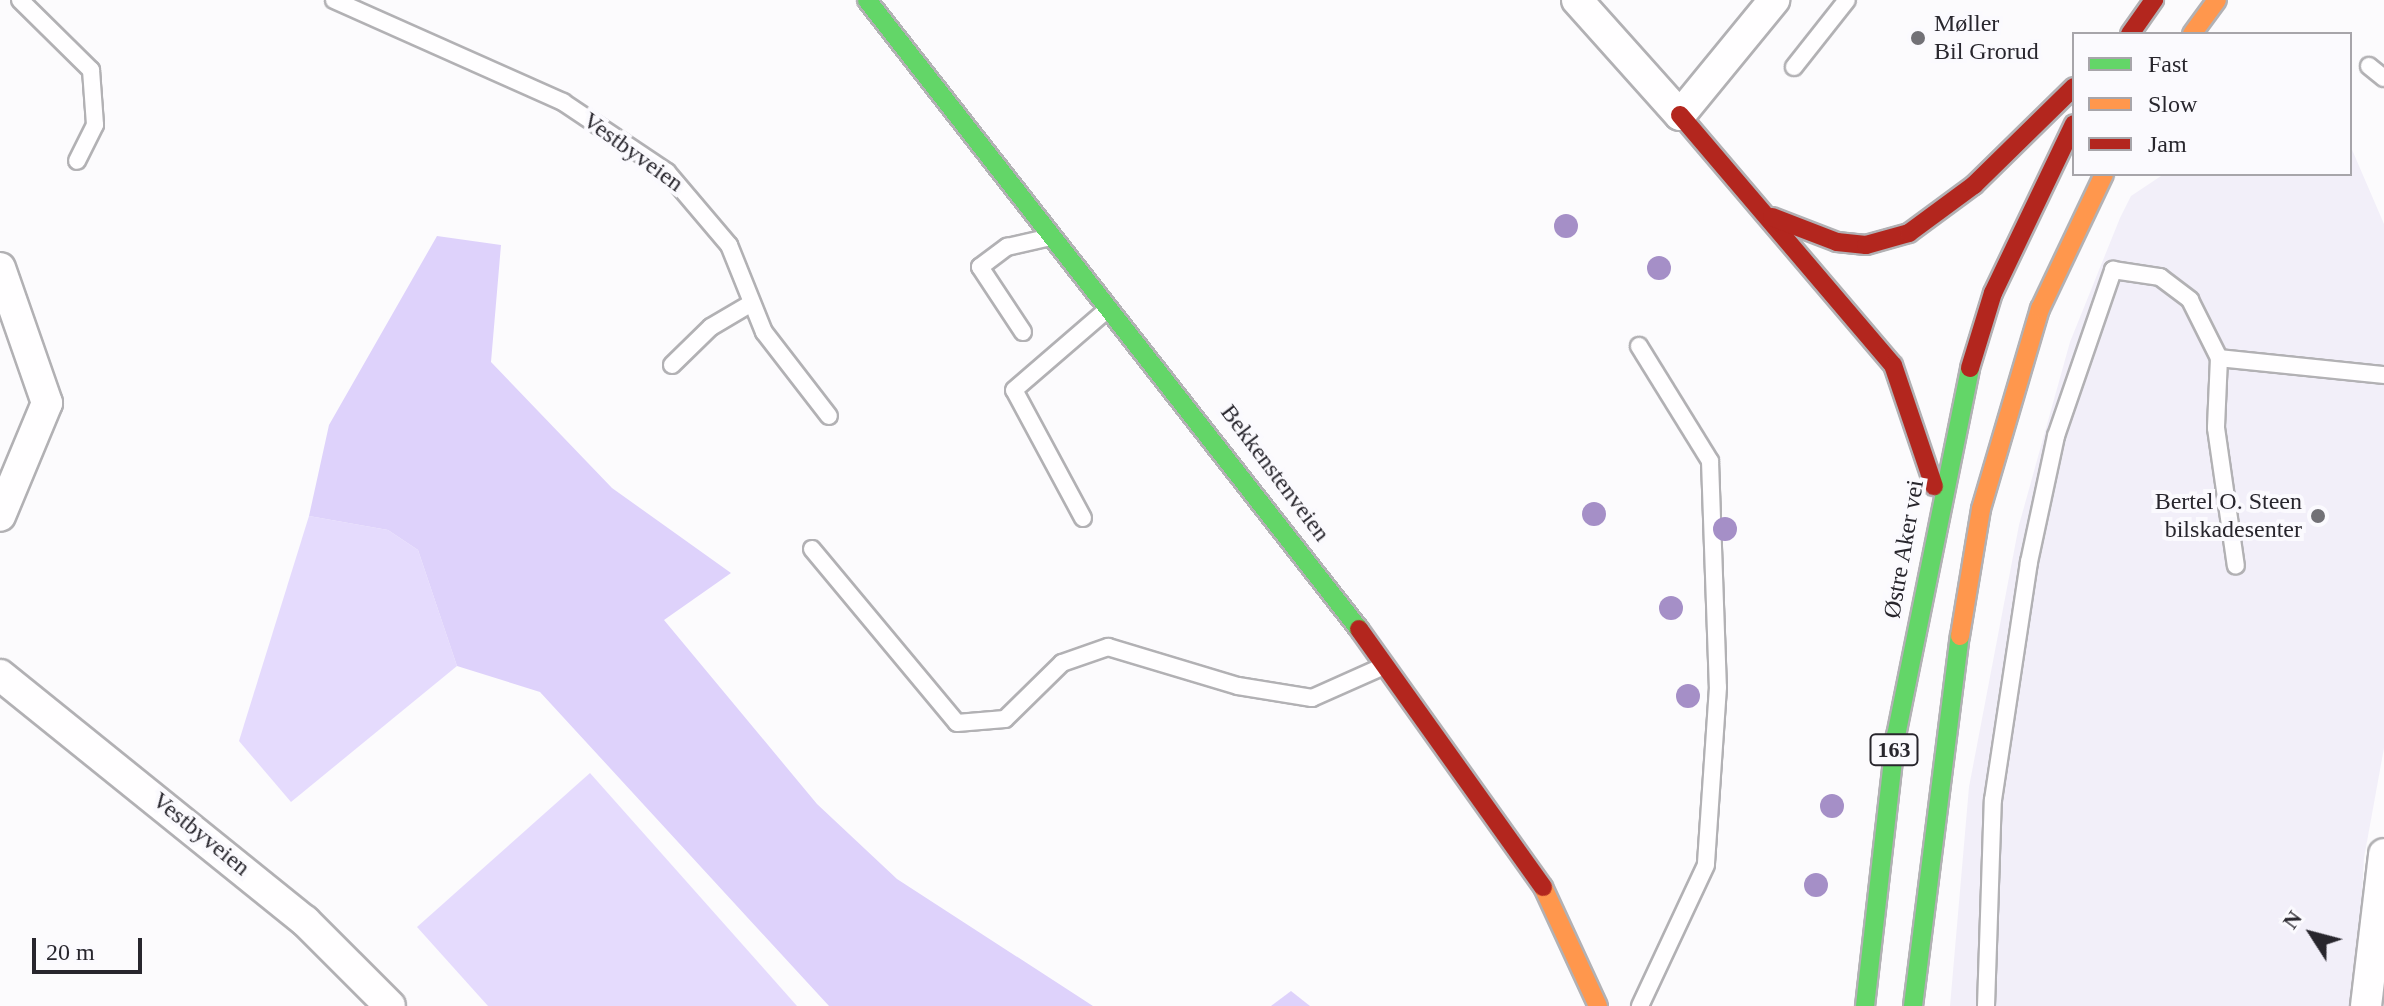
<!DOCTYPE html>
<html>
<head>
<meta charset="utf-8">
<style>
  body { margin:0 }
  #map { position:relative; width:2384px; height:1006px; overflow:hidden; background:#fcfbfd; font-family:"Times New Roman",serif }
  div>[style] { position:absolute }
  .built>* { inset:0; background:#f2eff9 }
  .green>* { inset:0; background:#e5dbfd }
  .forest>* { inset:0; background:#ded2fb }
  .roads { filter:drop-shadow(2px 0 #b2b1b4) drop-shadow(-2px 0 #b2b1b4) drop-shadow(0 2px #b2b1b4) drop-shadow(0 -2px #b2b1b4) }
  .lane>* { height:16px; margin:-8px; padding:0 8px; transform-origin:8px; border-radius:8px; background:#fffeff }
  .street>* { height:30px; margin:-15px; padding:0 15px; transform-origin:15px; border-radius:15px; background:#fffeff }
  .fast>* { height:18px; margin:-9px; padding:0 9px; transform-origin:9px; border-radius:9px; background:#63d668 }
  .slow>* { height:18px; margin:-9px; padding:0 9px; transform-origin:9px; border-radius:9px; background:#ff974d }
  .jam>* { height:18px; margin:-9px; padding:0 9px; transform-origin:9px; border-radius:9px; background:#b3261e }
  .trees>* { width:24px; height:24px; margin:-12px; border-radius:50%; background:#a58fc7 }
  .dots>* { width:22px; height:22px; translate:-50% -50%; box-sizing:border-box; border:4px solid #fbfafe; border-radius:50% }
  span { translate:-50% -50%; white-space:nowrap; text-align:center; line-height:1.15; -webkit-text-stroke:8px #fbfafe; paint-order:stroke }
  .shield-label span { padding:2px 6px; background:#fbfafe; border:2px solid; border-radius:6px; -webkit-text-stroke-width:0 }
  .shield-label { font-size:22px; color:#28262d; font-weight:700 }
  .poi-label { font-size:24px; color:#28262d }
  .left { translate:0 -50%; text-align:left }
  .right { translate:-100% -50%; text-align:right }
  .street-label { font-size:24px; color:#28262d }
  .legend { position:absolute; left:2072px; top:32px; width:280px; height:144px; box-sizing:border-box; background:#fbfafe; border:2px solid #a7a5aa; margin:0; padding:10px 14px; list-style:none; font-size:24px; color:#28262d }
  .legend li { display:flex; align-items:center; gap:16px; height:40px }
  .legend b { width:40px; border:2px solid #a7a5aa }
  .north { position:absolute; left:2272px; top:894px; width:80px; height:80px; -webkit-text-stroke:6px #fbfafe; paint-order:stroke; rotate:306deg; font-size:22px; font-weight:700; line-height:32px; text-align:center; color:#28262d }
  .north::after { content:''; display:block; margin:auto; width:28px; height:36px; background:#28262d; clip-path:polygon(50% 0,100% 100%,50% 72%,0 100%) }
  .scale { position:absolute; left:32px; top:938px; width:110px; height:36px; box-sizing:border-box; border:4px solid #28262d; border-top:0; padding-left:10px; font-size:24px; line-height:28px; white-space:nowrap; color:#28262d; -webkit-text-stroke:6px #fbfafe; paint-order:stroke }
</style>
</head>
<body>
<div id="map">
  <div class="built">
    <i style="clip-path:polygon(2350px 145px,2384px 224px,2384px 748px,2364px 858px,2356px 1006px,1950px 1006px,1969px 787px,2019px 525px,2070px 342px,2120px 218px,2131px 196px,2164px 174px,2350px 174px)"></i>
  </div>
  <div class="green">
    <i style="clip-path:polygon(309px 516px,388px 530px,418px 550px,457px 666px,291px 802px,239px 741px)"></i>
    <i style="clip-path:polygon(590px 773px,797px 1006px,488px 1006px,417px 927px)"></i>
  </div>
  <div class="forest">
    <i style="clip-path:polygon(437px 236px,501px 245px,491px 362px,612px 488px,731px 573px,664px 620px,817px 804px,897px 879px,1093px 1006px,829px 1006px,540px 692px,457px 666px,418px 550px,388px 530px,309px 516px,329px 425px)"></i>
    <i style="clip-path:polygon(1291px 991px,1310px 1006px,1271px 1006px)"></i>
  </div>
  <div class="roads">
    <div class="lane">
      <i style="left:20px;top:0;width:100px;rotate:44.6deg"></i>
      <i style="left:91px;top:70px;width:55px;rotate:85.8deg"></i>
      <i style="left:95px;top:125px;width:40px;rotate:116.6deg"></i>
      <i style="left:334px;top:0;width:251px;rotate:24deg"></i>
      <i style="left:563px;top:102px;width:125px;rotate:33.9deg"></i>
      <i style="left:667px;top:172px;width:96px;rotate:49.7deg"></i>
      <i style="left:729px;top:245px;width:94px;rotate:68.1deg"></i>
      <i style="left:764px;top:332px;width:106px;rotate:52.3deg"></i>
      <i style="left:2369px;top:66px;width:19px;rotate:39deg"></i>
      <i style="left:1794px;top:67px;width:85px;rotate:-51.7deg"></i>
      <i style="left:1023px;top:332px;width:78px;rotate:-123.5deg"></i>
      <i style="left:980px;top:267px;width:34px;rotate:-37deg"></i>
      <i style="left:1007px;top:247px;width:45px;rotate:-12.8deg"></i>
      <i style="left:1639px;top:346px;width:135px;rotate:58.3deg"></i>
      <i style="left:1710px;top:461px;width:226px;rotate:88deg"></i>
      <i style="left:1718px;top:687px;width:178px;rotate:93.9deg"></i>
      <i style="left:1706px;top:865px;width:156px;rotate:115.1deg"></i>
      <i style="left:2219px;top:358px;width:70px;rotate:92.5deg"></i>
      <i style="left:2216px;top:428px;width:139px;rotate:81.8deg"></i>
      <i style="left:672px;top:365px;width:54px;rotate:-44.3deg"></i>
      <i style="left:711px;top:327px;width:45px;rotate:-30.5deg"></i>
      <i style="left:1083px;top:518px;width:145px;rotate:-118.3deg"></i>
      <i style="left:1014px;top:390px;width:124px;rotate:-40.8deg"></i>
      <i style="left:812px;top:549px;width:226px;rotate:50.2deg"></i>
      <i style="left:957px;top:723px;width:48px;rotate:-4.8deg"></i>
      <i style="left:1005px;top:719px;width:80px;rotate:-44.5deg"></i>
      <i style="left:1062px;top:663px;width:49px;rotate:-19.2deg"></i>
      <i style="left:1108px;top:647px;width:136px;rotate:16.7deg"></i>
      <i style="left:1238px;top:686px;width:75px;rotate:9.2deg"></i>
      <i style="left:1312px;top:698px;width:79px;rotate:-24deg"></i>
      <i style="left:1986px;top:1006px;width:206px;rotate:-88.1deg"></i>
      <i style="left:1993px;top:800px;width:241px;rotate:-81.4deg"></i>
      <i style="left:2029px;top:562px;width:129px;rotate:-77.9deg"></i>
      <i style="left:2056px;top:436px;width:176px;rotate:-71deg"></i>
      <i style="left:2113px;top:270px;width:48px;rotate:8.5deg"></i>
      <i style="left:2160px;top:277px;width:38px;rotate:37deg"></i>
      <i style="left:2190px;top:300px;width:65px;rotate:63.4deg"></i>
      <i style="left:2219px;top:358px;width:166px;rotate:5.9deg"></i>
    </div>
    <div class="street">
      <i style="left:1577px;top:0;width:154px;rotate:48.2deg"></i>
      <i style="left:1680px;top:115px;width:149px;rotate:-50.7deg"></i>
      <i style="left:0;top:268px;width:143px;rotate:70.8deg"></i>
      <i style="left:47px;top:403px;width:122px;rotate:112.6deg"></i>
      <i style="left:0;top:675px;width:392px;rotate:38.9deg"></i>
      <i style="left:305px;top:921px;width:120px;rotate:45deg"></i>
      <i style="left:2366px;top:1006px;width:153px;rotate:-83.2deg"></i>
    </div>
    <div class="fast">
      <i style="left:867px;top:0;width:799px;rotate:51.97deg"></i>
      <i style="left:1865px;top:1006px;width:272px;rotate:-83.5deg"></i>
      <i style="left:1896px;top:736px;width:375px;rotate:-78.6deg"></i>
      <i style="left:1913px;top:1006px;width:373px;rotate:-82.8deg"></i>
    </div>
    <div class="slow">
      <i style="left:2192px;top:34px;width:42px;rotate:-53.7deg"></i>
      <i style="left:1960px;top:636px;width:129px;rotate:-80.6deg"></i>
      <i style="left:1981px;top:509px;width:209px;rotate:-73.6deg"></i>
      <i style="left:2040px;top:309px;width:149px;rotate:-64.6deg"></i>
      <i style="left:1543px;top:887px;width:131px;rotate:65.2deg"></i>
    </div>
    <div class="jam">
      <i style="left:2130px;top:34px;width:42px;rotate:-54.8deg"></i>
      <i style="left:1680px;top:115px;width:328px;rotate:49.6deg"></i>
      <i style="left:1893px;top:365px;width:128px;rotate:71.3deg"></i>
      <i style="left:1772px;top:217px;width:70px;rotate:21deg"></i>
      <i style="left:1837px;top:242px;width:29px;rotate:6deg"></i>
      <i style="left:1866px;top:245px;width:45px;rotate:-15.6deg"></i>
      <i style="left:1909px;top:233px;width:81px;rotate:-36.4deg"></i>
      <i style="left:1974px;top:185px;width:140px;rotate:-44.4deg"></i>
      <i style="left:1970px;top:368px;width:78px;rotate:-73deg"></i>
      <i style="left:1993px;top:293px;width:187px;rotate:-64.4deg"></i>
      <i style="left:1359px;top:629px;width:317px;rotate:54.5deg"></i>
    </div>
  </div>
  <div class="trees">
    <i style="left:1566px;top:226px"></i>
    <i style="left:1659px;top:268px"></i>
    <i style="left:1594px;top:514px"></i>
    <i style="left:1725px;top:529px"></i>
    <i style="left:1671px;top:608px"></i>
    <i style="left:1688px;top:696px"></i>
    <i style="left:1832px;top:806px"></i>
    <i style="left:1816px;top:885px"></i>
  </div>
  <div class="dots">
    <i style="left:1918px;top:38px;background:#727176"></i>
    <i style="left:2318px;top:516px;background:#727176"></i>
  </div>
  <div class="shield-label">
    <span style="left:1894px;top:750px">163</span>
  </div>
  <div class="poi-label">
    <span class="left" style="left:1934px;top:38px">Møller<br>Bil Grorud</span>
    <span class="right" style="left:2302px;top:516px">Bertel O. Steen<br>bilskadesenter</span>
  </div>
  <div class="street-label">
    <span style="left:633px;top:152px;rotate:36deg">Vestbyveien</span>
    <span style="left:1275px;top:473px;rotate:53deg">Bekkenstenveien</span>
    <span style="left:1904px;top:549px;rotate:-80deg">Østre Aker vei</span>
    <span style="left:201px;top:834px;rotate:39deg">Vestbyveien</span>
  </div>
  <ul class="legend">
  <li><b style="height:10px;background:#63d668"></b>Fast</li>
  <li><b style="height:10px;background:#ff974d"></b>Slow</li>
  <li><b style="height:10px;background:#b3261e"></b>Jam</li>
  </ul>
  <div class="north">N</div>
  <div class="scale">20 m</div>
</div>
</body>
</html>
